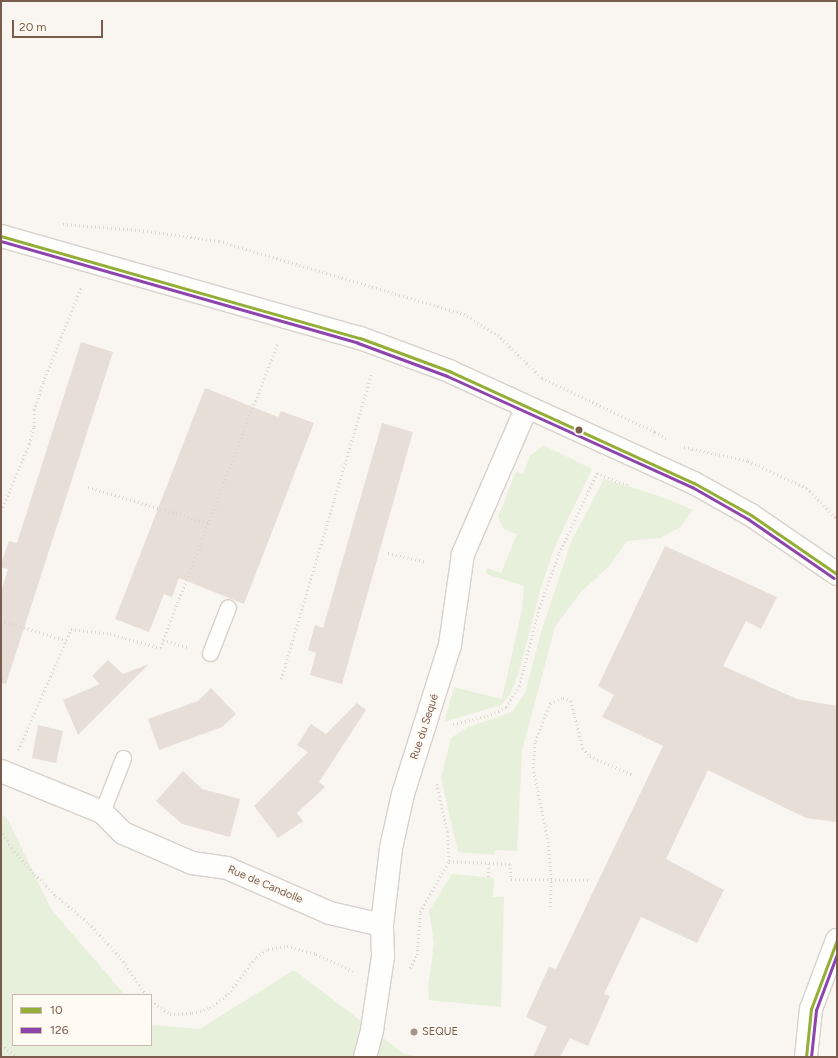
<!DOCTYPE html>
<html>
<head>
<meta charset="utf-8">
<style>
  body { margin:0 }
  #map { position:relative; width:838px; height:1058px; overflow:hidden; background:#f9f5f0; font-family:Figtree,sans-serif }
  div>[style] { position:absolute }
  .green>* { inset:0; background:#e7f0db }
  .building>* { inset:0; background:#e6ded7 }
  .path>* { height:2.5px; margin-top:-1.25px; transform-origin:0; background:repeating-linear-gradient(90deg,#dcd5d0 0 1px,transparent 0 4px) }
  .roads { filter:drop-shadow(1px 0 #d7d1cb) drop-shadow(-1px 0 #d7d1cb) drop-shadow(0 1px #d7d1cb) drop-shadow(0 -1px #d7d1cb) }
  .lane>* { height:15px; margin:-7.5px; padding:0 7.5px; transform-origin:7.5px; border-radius:7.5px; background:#fefefd }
  .street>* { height:22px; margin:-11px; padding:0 11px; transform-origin:11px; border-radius:11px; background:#fefefd }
  .bus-1>* { height:3px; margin:-1.5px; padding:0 1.5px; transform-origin:1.5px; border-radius:1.5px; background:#94ae37 }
  .bus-2>* { height:3px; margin:-1.5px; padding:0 1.5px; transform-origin:1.5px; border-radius:1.5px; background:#8e44ad }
  .dots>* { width:11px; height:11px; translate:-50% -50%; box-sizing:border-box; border:2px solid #fffaf3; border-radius:50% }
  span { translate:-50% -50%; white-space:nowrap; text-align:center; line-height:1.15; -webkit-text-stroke:4px #fffaf3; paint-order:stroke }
  .street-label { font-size:11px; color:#7a5c4d }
  .poi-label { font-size:11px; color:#7a5c4d }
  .left { translate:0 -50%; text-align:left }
  .frame { position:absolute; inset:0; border:2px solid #7a5c4d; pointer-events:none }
  .legend { position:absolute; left:12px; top:994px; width:140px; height:52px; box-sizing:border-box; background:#fffaf3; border:1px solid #cabbb1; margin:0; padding:5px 7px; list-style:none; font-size:12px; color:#7a5c4d }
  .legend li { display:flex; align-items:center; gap:8px; height:20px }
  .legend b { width:20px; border:1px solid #cabbb1 }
  .scale { position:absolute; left:12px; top:20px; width:91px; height:18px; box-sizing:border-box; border:2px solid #7a5c4d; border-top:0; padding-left:5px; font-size:12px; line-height:14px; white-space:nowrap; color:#7a5c4d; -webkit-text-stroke:3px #fffaf3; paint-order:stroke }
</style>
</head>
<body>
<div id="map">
  <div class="green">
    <i style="clip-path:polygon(543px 445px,592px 469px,556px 544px,542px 584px,519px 672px,510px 694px,501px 705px,444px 722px,454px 687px,502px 699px,522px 610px,524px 586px,486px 574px,487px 568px,501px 573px,517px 534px,504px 529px,498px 517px,516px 472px,523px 474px,530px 456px)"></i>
    <i style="clip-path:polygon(604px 479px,662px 497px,693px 510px,679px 528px,660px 538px,627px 541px,610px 565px,580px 593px,555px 627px,522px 751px,517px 851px,495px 850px,494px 855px,458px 852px,441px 778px,451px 738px,468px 727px,512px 712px,525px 693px,542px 629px,571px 542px)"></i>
    <i style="clip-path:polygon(1px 814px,7px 818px,51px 909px,125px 995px,13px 995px,13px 1045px,151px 1045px,151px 1025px,200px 1029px,294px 970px,403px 1053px,419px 1057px,1px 1057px)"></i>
    <i style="clip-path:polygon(452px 874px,494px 878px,493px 897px,504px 897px,501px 1007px,429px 1000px,428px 988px,434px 943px,429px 911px)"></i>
  </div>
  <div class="building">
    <i style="clip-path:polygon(81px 342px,113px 352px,6px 684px,1px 683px,1px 592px,8px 569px,1px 567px,1px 564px,9px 541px,17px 543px)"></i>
    <i style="clip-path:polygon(205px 388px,278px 417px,281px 411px,314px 423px,244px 604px,179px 578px,172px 597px,164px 594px,149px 632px,115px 619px)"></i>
    <i style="clip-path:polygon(382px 423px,413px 432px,342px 684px,310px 675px,316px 653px,308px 650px,315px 625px,323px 628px)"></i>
    <i style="clip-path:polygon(665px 546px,777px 597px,761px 629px,746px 621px,723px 666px,797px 699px,837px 706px,837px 822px,806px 818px,708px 770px,666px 859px,724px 890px,697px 943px,641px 917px,604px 994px,610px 996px,588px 1046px,570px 1038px,560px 1057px,533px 1057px,547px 1027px,526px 1017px,549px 967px,556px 969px,663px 746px,602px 717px,614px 695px,598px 686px)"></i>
    <i style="clip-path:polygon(108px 660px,123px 674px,149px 664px,78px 735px,63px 700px,100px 684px,92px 676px)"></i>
    <i style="clip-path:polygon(211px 688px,236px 714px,222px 727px,159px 750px,148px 719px,198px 701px)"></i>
    <i style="clip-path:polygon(357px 703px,366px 710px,319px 782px,325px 787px,297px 813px,303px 821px,278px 838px,254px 806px,308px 752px,297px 745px,311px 724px,326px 734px)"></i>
    <i style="clip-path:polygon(38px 725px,63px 731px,56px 763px,32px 758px)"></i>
    <i style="clip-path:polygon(183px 771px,202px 789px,240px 799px,230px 837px,182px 824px,156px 801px)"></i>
  </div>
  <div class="path">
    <i style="left:63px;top:224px;width:76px;rotate:4.5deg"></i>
    <i style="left:139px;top:230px;width:81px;rotate:7.8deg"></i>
    <i style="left:219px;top:241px;width:256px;rotate:16.6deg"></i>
    <i style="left:464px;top:314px;width:40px;rotate:32deg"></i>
    <i style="left:498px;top:335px;width:62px;rotate:44.3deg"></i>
    <i style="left:542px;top:378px;width:125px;rotate:25.5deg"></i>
    <i style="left:655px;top:432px;width:4px;rotate:117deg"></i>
    <i style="left:655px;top:432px;width:16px;rotate:30deg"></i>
    <i style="left:684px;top:447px;width:66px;rotate:12.3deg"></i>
    <i style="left:748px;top:461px;width:65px;rotate:24.6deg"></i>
    <i style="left:807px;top:488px;width:43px;rotate:45.9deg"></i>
    <i style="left:88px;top:487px;width:126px;rotate:16.6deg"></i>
    <i style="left:1px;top:511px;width:73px;rotate:-67.3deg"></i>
    <i style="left:29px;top:444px;width:18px;rotate:-74deg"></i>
    <i style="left:34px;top:427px;width:17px;rotate:-90deg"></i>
    <i style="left:34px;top:410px;width:29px;rotate:-72deg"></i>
    <i style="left:43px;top:382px;width:102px;rotate:-68.2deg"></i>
    <i style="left:388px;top:553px;width:39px;rotate:13deg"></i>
    <i style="left:1px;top:620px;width:69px;rotate:17.7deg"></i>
    <i style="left:163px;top:640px;width:319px;rotate:-68.9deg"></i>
    <i style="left:281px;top:679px;width:320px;rotate:-73.5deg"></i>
    <i style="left:453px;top:724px;width:35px;rotate:-13deg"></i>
    <i style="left:487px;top:716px;width:21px;rotate:-25deg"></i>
    <i style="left:506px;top:707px;width:25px;rotate:-58deg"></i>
    <i style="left:519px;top:686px;width:81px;rotate:-75.6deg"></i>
    <i style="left:539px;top:608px;width:59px;rotate:-70deg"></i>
    <i style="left:559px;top:553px;width:89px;rotate:-64.6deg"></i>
    <i style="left:597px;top:473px;width:32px;rotate:22deg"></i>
    <i style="left:627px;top:485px;width:3px;rotate:-72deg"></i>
    <i style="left:18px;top:750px;width:132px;rotate:-66.3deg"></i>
    <i style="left:71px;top:629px;width:39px;rotate:7deg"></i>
    <i style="left:110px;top:634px;width:53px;rotate:15.4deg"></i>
    <i style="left:161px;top:648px;width:8px;rotate:-76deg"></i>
    <i style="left:163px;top:640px;width:26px;rotate:16deg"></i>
    <i style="left:1px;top:830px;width:21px;rotate:59deg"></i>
    <i style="left:12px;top:848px;width:35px;rotate:49deg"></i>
    <i style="left:35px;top:874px;width:30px;rotate:46deg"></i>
    <i style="left:56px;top:896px;width:43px;rotate:39.3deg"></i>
    <i style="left:89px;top:923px;width:47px;rotate:47.6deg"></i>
    <i style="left:121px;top:958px;width:45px;rotate:56deg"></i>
    <i style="left:449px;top:861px;width:61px;rotate:2.8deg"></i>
    <i style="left:510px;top:864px;width:15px;rotate:86deg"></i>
    <i style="left:511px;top:879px;width:79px;rotate:0.7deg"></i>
    <i style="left:489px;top:864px;width:14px;rotate:90deg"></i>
    <i style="left:550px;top:907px;width:28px;rotate:-88deg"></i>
    <i style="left:551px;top:879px;width:36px;rotate:-95deg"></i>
    <i style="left:548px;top:843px;width:76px;rotate:-101.3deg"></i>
    <i style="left:533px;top:768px;width:27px;rotate:-86deg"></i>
    <i style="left:535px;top:741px;width:41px;rotate:-68.5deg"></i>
    <i style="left:550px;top:703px;width:14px;rotate:-21deg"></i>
    <i style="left:563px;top:698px;width:9px;rotate:21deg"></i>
    <i style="left:571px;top:701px;width:49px;rotate:75.7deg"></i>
    <i style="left:583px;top:748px;width:11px;rotate:49deg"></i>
    <i style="left:590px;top:756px;width:47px;rotate:23.8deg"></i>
    <i style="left:410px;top:968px;width:15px;rotate:-62deg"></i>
    <i style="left:417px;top:955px;width:43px;rotate:-86deg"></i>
    <i style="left:420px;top:912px;width:59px;rotate:-60.4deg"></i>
    <i style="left:449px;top:861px;width:29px;rotate:-94deg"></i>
    <i style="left:447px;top:832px;width:51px;rotate:-102.4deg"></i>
    <i style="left:151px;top:1001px;width:23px;rotate:34deg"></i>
    <i style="left:170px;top:1014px;width:22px;rotate:-3deg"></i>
    <i style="left:192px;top:1013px;width:19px;rotate:-16deg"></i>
    <i style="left:210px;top:1008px;width:23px;rotate:-38deg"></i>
    <i style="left:228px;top:994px;width:46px;rotate:-52.9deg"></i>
    <i style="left:256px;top:957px;width:14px;rotate:-34deg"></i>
    <i style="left:268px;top:949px;width:19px;rotate:-9deg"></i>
    <i style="left:287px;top:946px;width:30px;rotate:15deg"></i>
    <i style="left:316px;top:954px;width:41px;rotate:24.7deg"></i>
    <i style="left:1px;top:1045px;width:22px;rotate:34deg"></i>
  </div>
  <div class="roads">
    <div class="lane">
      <i style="left:210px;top:653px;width:49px;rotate:-68.6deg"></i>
      <i style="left:102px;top:812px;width:58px;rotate:-68.7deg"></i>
    </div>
    <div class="street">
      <i style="left:1px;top:236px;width:373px;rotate:15.9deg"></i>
      <i style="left:360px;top:338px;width:95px;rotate:20.3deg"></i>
      <i style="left:449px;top:371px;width:269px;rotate:24.6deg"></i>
      <i style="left:694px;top:483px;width:65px;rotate:29.3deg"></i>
      <i style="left:751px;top:515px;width:104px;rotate:34.5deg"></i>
      <i style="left:1px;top:771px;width:109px;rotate:22.1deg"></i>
      <i style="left:102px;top:812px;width:30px;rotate:45deg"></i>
      <i style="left:123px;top:833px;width:75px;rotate:23.5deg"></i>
      <i style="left:192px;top:863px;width:35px;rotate:8deg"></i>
      <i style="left:227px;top:868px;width:112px;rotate:23.6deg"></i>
      <i style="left:330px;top:913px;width:53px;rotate:13deg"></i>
      <i style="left:365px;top:1057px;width:28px;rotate:-75deg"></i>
      <i style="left:372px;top:1030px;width:75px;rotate:-81.5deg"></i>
      <i style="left:383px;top:956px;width:31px;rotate:-92deg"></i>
      <i style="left:382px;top:925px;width:78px;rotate:-83.3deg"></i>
      <i style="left:391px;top:848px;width:55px;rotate:-77.5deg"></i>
      <i style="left:403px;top:794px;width:156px;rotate:-72.5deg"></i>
      <i style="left:450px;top:645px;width:92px;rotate:-81.9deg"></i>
      <i style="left:463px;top:554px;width:160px;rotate:-66.5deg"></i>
      <i style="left:806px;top:1057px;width:48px;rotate:-84.1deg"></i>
      <i style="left:811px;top:1009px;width:74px;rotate:-69.4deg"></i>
    </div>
  </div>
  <div class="bus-1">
    <i style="left:1px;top:236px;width:373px;rotate:15.9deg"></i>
    <i style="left:360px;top:338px;width:95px;rotate:20.3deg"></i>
    <i style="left:449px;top:371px;width:269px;rotate:24.6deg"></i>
    <i style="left:694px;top:483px;width:65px;rotate:29.3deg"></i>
    <i style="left:751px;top:515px;width:104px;rotate:34.5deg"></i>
    <i style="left:806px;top:1057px;width:48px;rotate:-84.1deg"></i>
    <i style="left:811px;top:1009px;width:74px;rotate:-69.4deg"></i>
  </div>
  <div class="bus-2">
    <i style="left:1px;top:241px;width:371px;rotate:15.9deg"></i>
    <i style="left:358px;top:343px;width:95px;rotate:20.3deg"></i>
    <i style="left:447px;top:376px;width:269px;rotate:24.4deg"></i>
    <i style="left:692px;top:487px;width:64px;rotate:29.7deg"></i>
    <i style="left:748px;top:519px;width:104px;rotate:34.5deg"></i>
    <i style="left:811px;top:1057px;width:47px;rotate:-83.9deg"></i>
    <i style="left:816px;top:1010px;width:60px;rotate:-69.4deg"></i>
  </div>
  <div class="dots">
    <i style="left:579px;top:430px;background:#7a5c4d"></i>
    <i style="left:414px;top:1032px;background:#a69286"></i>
  </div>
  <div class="street-label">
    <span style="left:425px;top:727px;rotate:-72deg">Rue du Sequé</span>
    <span style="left:265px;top:885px;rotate:23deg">Rue de Candolle</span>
  </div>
  <div class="poi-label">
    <span class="left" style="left:422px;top:1032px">SEQUE</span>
  </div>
  <div class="frame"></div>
  <ul class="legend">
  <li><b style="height:5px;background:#94ae37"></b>10</li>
  <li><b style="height:5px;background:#8e44ad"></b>126</li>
  </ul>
  <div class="scale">20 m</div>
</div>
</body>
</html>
